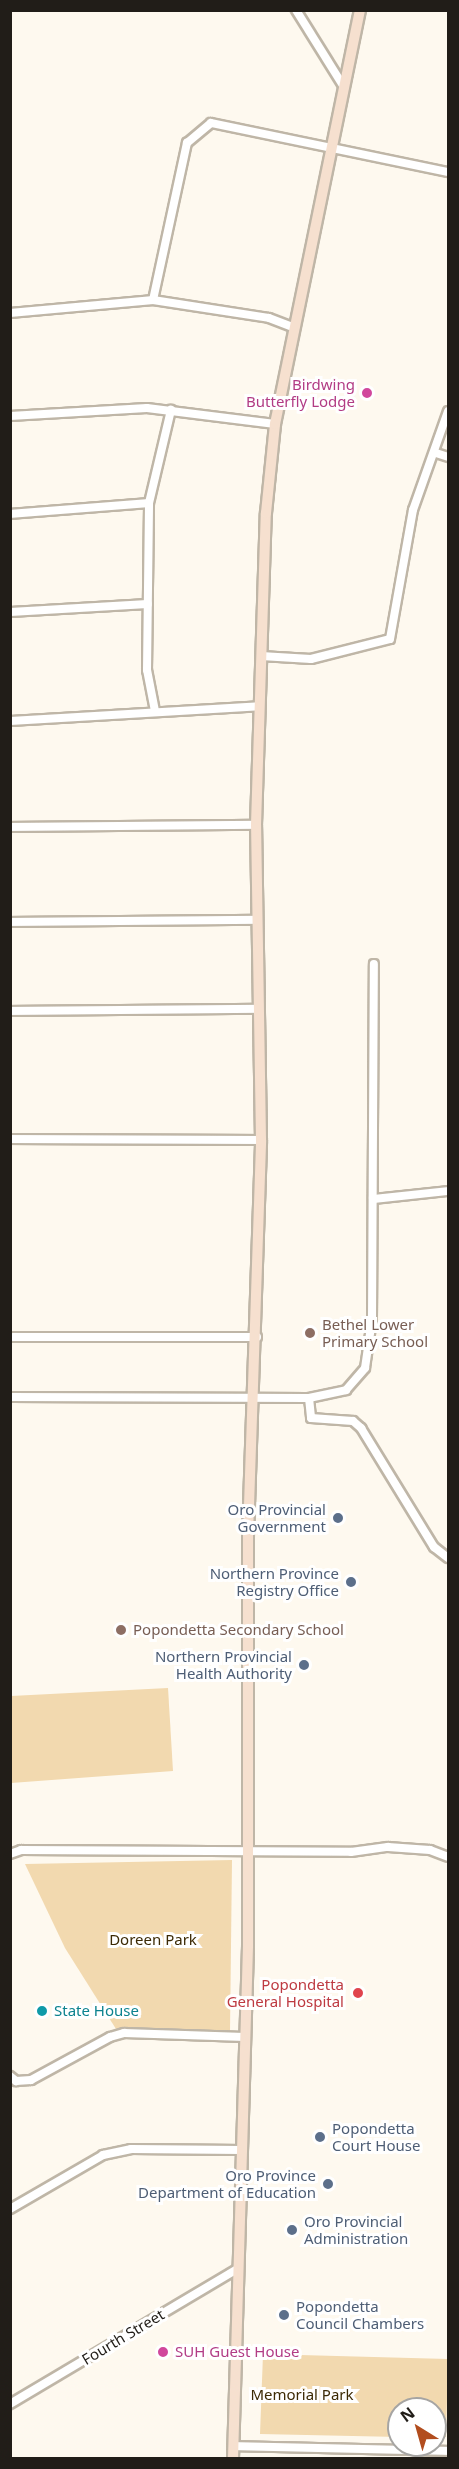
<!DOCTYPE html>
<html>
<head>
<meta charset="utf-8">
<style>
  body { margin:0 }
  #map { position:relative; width:459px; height:2469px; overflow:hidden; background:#fef9ef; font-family:"Noto Sans",sans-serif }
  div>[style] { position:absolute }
  .green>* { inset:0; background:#f2d9af }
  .roads { filter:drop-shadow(2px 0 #bfb6a7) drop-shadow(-2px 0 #bfb6a7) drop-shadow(0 2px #bfb6a7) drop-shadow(0 -2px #bfb6a7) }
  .minor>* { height:8px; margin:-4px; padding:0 4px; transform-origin:4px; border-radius:4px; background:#fff }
  .secondary>* { height:10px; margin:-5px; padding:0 5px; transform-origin:5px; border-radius:5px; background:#f6e0cf }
  .dots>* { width:16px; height:16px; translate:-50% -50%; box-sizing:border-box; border:3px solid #fff; border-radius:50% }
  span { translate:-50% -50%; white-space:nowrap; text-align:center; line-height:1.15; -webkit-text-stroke:6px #fff; paint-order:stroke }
  .hotel-label { font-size:15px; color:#b23c85 }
  .right { translate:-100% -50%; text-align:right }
  .left { translate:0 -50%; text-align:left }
  .education-label { font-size:15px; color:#785e54 }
  .service-label { font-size:15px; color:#4e5e75 }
  .park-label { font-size:15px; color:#3c2a05 }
  .health-label { font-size:15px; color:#be3a42 }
  .culture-label { font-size:15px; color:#0d838f }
  .street-label { font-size:15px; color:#211d18 }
  .frame { position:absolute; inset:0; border:12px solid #211d18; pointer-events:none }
  .north { position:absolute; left:387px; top:2397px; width:60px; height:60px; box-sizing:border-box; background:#fff; border:2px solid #a6a5a3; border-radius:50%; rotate:323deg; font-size:16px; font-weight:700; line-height:24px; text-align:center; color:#211d18 }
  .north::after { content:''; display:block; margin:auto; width:21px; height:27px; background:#b24d1e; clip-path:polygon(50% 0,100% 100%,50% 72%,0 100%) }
</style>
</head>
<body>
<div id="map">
  <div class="green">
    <i style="clip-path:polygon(168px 1688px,173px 1771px,11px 1783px,11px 1696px)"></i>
    <i style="clip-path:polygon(232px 1860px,230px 2031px,116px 2029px,65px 1948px,25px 1864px)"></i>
    <i style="clip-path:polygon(263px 2354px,448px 2359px,446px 2437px,435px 2437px,435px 2409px,399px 2409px,399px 2437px,260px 2434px)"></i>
  </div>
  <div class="roads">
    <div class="minor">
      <i style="left:296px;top:10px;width:91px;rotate:58.1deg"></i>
      <i style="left:153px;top:300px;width:161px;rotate:-77.8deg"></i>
      <i style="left:187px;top:143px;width:31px;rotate:-40deg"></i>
      <i style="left:211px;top:123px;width:242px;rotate:11.7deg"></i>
      <i style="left:10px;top:313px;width:144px;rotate:-5.2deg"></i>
      <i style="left:153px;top:300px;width:117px;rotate:8.8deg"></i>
      <i style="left:269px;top:318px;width:28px;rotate:21deg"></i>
      <i style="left:10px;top:416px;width:137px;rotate:-3.3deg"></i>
      <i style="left:147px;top:408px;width:129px;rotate:7.1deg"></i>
      <i style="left:436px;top:453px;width:13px;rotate:18deg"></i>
      <i style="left:10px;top:514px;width:139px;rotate:-4.5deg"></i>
      <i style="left:10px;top:612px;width:138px;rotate:-3.3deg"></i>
      <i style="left:261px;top:656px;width:50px;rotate:3.4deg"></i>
      <i style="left:311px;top:659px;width:81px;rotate:-14.2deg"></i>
      <i style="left:390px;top:639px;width:131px;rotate:-79.9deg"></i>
      <i style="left:413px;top:510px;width:105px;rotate:-70.5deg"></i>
      <i style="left:155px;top:711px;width:42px;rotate:-101deg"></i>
      <i style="left:147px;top:670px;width:167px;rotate:-89.3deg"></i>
      <i style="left:149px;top:503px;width:96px;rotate:-76.7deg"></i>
      <i style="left:10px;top:721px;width:250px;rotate:-3.4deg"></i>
      <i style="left:10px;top:827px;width:246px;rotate:-0.5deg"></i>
      <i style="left:10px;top:922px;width:248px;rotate:-0.5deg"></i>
      <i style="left:10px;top:1011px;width:249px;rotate:-0.5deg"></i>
      <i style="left:10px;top:1139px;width:251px;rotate:0.2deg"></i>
      <i style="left:373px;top:1199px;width:75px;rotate:-6.1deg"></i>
      <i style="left:13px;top:1337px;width:244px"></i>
      <i style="left:10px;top:1397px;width:299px;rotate:0.2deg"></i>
      <i style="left:309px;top:1398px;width:38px;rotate:-12deg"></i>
      <i style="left:346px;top:1390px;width:29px;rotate:-49deg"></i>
      <i style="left:365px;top:1368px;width:49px;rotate:-81.7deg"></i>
      <i style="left:372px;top:1320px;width:356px;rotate:-89.7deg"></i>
      <i style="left:309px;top:1398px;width:20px;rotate:84deg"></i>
      <i style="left:311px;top:1418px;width:42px;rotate:4.1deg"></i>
      <i style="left:353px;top:1421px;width:11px;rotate:41deg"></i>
      <i style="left:361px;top:1428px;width:140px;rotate:58.5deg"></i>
      <i style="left:434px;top:1547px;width:18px;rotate:38deg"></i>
      <i style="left:10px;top:1854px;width:12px;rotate:-20deg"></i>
      <i style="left:21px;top:1850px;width:330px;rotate:0.3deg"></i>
      <i style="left:351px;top:1852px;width:37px;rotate:-8deg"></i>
      <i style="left:388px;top:1847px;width:42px;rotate:4.1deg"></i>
      <i style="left:430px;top:1850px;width:19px;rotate:21deg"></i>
      <i style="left:10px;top:2076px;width:8px;rotate:40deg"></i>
      <i style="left:16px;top:2081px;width:15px;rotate:-4deg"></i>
      <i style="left:31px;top:2080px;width:90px;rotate:-28.6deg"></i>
      <i style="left:110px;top:2037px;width:15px;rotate:-16deg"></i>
      <i style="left:124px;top:2033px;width:121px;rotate:1.9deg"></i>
      <i style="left:10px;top:2209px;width:108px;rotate:-30.1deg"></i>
      <i style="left:103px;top:2155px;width:29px;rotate:-12deg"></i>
      <i style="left:131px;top:2149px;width:111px;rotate:0.5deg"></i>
      <i style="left:10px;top:2404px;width:263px;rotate:-30.7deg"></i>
      <i style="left:233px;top:2446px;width:215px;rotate:1.3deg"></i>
    </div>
    <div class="secondary">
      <i style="left:233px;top:2458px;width:512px;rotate:-88.32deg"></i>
      <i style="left:248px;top:1946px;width:410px;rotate:-90deg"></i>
      <i style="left:248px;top:1536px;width:396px;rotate:-88.1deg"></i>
      <i style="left:261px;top:1140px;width:315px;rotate:-90.9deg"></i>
      <i style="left:256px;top:825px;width:312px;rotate:-88.2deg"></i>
      <i style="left:266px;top:513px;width:89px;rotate:-84.2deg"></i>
      <i style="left:275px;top:424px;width:423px;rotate:-78.4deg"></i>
    </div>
  </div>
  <div class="dots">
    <i style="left:367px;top:393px;background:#d1479c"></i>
    <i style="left:310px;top:1333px;background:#8d6e63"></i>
    <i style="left:338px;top:1518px;background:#5c6f8a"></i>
    <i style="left:351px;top:1582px;background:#5c6f8a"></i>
    <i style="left:121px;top:1630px;background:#8d6e63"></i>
    <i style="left:304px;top:1665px;background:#5c6f8a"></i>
    <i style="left:358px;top:1993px;background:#e0444e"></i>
    <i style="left:42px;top:2011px;background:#0f9aa8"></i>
    <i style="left:320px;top:2137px;background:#5c6f8a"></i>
    <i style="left:328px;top:2184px;background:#5c6f8a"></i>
    <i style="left:292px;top:2230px;background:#5c6f8a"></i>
    <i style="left:284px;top:2315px;background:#5c6f8a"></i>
    <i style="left:163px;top:2352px;background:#d1479c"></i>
  </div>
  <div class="hotel-label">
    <span class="right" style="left:355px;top:393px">Birdwing<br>Butterfly Lodge</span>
    <span class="left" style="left:175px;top:2352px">SUH Guest House</span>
  </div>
  <div class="education-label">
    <span class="left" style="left:322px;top:1333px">Bethel Lower<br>Primary School</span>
    <span class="left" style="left:133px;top:1630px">Popondetta Secondary School</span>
  </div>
  <div class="service-label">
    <span class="right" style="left:326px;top:1518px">Oro Provincial<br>Government</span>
    <span class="right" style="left:339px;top:1582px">Northern Province<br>Registry Office</span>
    <span class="right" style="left:292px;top:1665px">Northern Provincial<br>Health Authority</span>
    <span class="left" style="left:332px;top:2137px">Popondetta<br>Court House</span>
    <span class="right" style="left:316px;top:2184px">Oro Province<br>Department of Education</span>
    <span class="left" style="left:304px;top:2230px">Oro Provincial<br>Administration</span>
    <span class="left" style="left:296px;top:2315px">Popondetta<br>Council Chambers</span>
  </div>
  <div class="park-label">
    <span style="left:153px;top:1940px">Doreen Park</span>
    <span style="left:302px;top:2395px">Memorial Park</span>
  </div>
  <div class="health-label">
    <span class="right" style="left:344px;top:1993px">Popondetta<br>General Hospital</span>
  </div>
  <div class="culture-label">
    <span class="left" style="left:54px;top:2011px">State House</span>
  </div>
  <div class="street-label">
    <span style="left:123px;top:2337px;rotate:-31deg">Fourth Street</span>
  </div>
  <div class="frame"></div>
  <div class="north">N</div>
</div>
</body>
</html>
